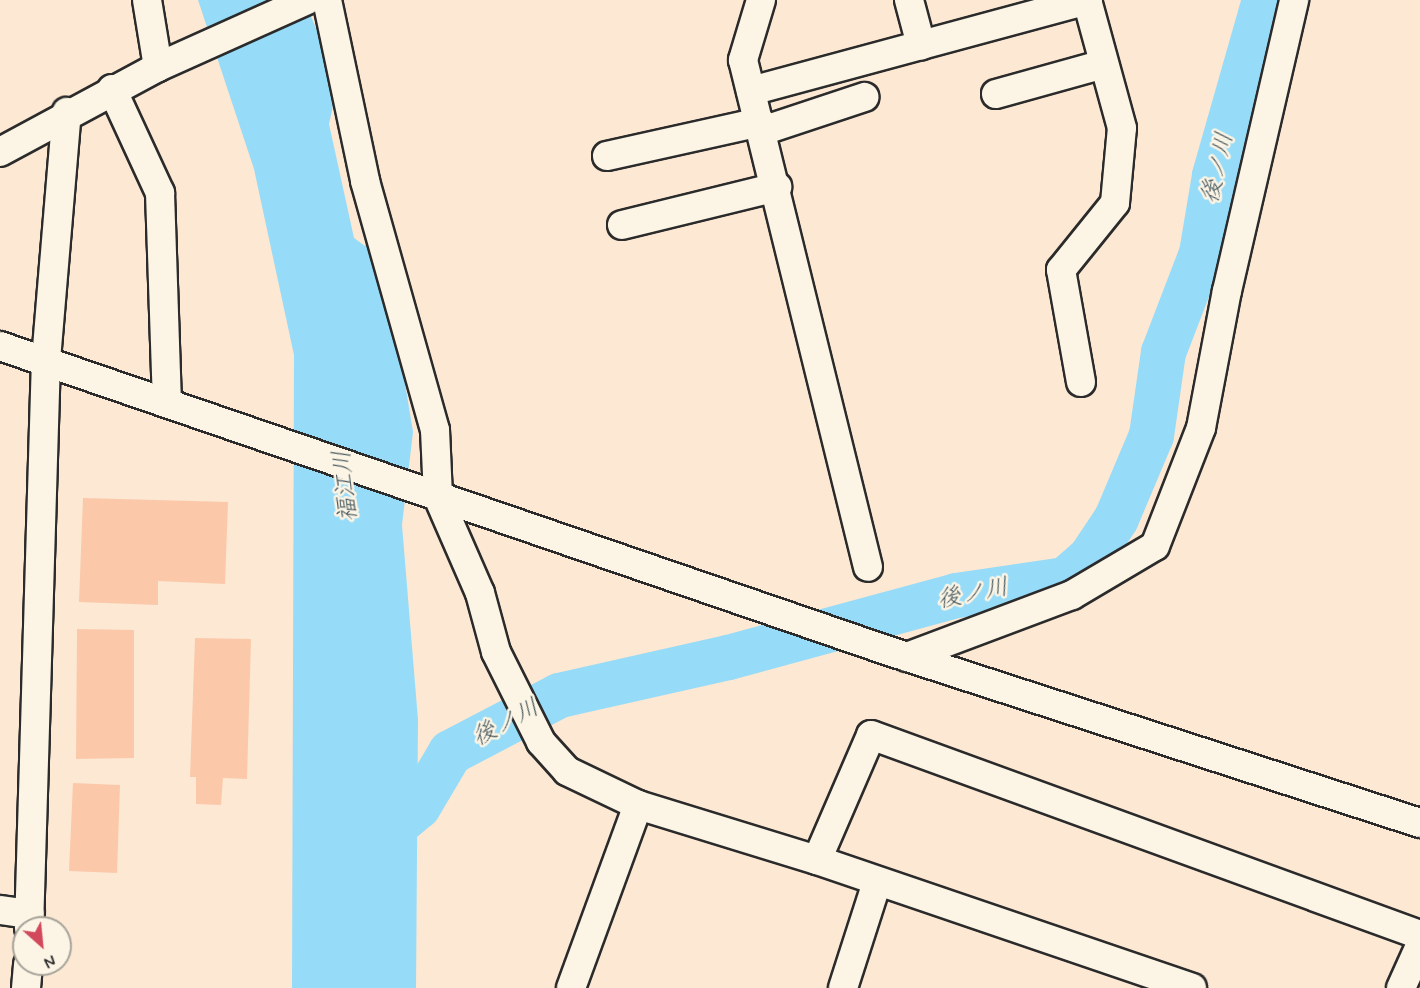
<!DOCTYPE html>
<html>
<head>
<meta charset="utf-8">
<style>
  body { margin:0 }
  #map { position:relative; width:1420px; height:988px; overflow:hidden; background:#fce8d3; font-family:Mynerve,"Klee One",sans-serif }
  div>[style] { position:absolute }
  .water>* { inset:0; background:#96dbf8 }
  .river>* { height:45px; margin:-22.5px; padding:0 22.5px; transform-origin:22.5px; border-radius:22.5px; background:#96dbf8 }
  .building>* { inset:0; background:#fbc9aa }
  .roads { filter:drop-shadow(2px 0 #2b2b2b) drop-shadow(-2px 0 #2b2b2b) drop-shadow(0 2px #2b2b2b) drop-shadow(0 -2px #2b2b2b) }
  .minor>* { height:28px; margin:-14px; padding:0 14px; transform-origin:14px; border-radius:14px; background:#fcf5e5 }
  span { translate:-50% -50%; white-space:nowrap; text-align:center; line-height:1.15; -webkit-text-stroke:5px #fcf5e5; paint-order:stroke }
  .water-label { font-size:24px; color:#46575e; font-style:italic }
  .north { position:absolute; left:12px; top:916px; width:60px; height:60px; box-sizing:border-box; background:#fcf5e5; border:2px solid #a8a49b; border-radius:50%; rotate:153deg; font-size:16px; font-weight:700; line-height:24px; text-align:center; color:#2b2b2b }
  .north::after { content:''; display:block; margin:auto; width:21px; height:27px; background:#d1495b; clip-path:polygon(50% 0,100% 100%,50% 72%,0 100%) }
</style>
</head>
<body>
<div id="map">
  <div class="water">
    <i style="clip-path:polygon(198px 0,304px 0,321px 40px,335px 97px,329px 124px,354px 238px,365px 246px,369px 229px,391px 299px,413px 432px,402px 525px,418px 720px,416px 988px,292px 988px,294px 355px,254px 169px)"></i>
  </div>
  <div class="river">
    <i style="left:370px;top:846px;width:62px;rotate:-39.8deg"></i>
    <i style="left:418px;top:806px;width:63px;rotate:-59.3deg"></i>
    <i style="left:450px;top:752px;width:123px;rotate:-27.6deg"></i>
    <i style="left:559px;top:695px;width:173px;rotate:-12.7deg"></i>
    <i style="left:728px;top:657px;width:236px;rotate:-15.2deg"></i>
    <i style="left:956px;top:595px;width:110px;rotate:-8.4deg"></i>
    <i style="left:1065px;top:579px;width:33px;rotate:-41deg"></i>
    <i style="left:1090px;top:557px;width:47px;rotate:-56.3deg"></i>
    <i style="left:1116px;top:518px;width:90px;rotate:-67.1deg"></i>
    <i style="left:1151px;top:435px;width:84px;rotate:-81.8deg"></i>
    <i style="left:1163px;top:352px;width:106px;rotate:-69deg"></i>
    <i style="left:1201px;top:253px;width:79px;rotate:-80.5deg"></i>
    <i style="left:1214px;top:175px;width:182px;rotate:-74.1deg"></i>
  </div>
  <div class="building">
    <i style="clip-path:polygon(83px 498px,228px 502px,225px 584px,158px 581px,158px 605px,79px 602px)"></i>
    <i style="clip-path:polygon(77px 629px,134px 630px,134px 758px,76px 759px)"></i>
    <i style="clip-path:polygon(195px 638px,251px 639px,247px 779px,223px 778px,221px 805px,196px 804px,196px 777px,190px 777px)"></i>
    <i style="clip-path:polygon(73px 783px,120px 785px,117px 873px,69px 871px)"></i>
  </div>
  <div class="roads">
    <div class="minor">
      <i style="left:147px;top:0;width:68px;rotate:80.7deg"></i>
      <i style="left:327px;top:0;width:185px;rotate:78.1deg"></i>
      <i style="left:365px;top:181px;width:259px;rotate:74.3deg"></i>
      <i style="left:435px;top:430px;width:67px;rotate:87.4deg"></i>
      <i style="left:438px;top:497px;width:105px;rotate:66.4deg"></i>
      <i style="left:480px;top:593px;width:61px;rotate:74.8deg"></i>
      <i style="left:496px;top:652px;width:101px;rotate:63.4deg"></i>
      <i style="left:541px;top:742px;width:39px;rotate:48deg"></i>
      <i style="left:567px;top:771px;width:79px;rotate:25.6deg"></i>
      <i style="left:638px;top:805px;width:187px;rotate:17.1deg"></i>
      <i style="left:817px;top:860px;width:396px;rotate:18.8deg"></i>
      <i style="left:761px;top:0;width:63px;rotate:106.7deg"></i>
      <i style="left:743px;top:60px;width:522px;rotate:76.15deg"></i>
      <i style="left:909px;top:0;width:47px;rotate:75.1deg"></i>
      <i style="left:112px;top:89px;width:115px;rotate:65.2deg"></i>
      <i style="left:160px;top:193px;width:210px;rotate:88.1deg"></i>
      <i style="left:751px;top:91px;width:349px;rotate:-15.1deg"></i>
      <i style="left:996px;top:94px;width:112px;rotate:-15.5deg"></i>
      <i style="left:762px;top:131px;width:108px;rotate:-18.4deg"></i>
      <i style="left:0;top:152px;width:179px;rotate:-28.3deg"></i>
      <i style="left:158px;top:67px;width:163px;rotate:-24.2deg"></i>
      <i style="left:607px;top:156px;width:157px;rotate:-12.5deg"></i>
      <i style="left:622px;top:225px;width:160px;rotate:-13.8deg"></i>
      <i style="left:0;top:346px;width:940px;rotate:18.94deg"></i>
      <i style="left:889px;top:651px;width:558px;rotate:17.95deg"></i>
      <i style="left:1081px;top:382px;width:114px;rotate:-100.1deg"></i>
      <i style="left:1061px;top:270px;width:86px;rotate:-51.1deg"></i>
      <i style="left:1115px;top:203px;width:75px;rotate:-84.7deg"></i>
      <i style="left:1122px;top:128px;width:133px;rotate:-105.3deg"></i>
      <i style="left:907px;top:657px;width:176px;rotate:-20.6deg"></i>
      <i style="left:1072px;top:595px;width:96px;rotate:-30.6deg"></i>
      <i style="left:1155px;top:546px;width:127px;rotate:-68.7deg"></i>
      <i style="left:1201px;top:428px;width:139px;rotate:-79.3deg"></i>
      <i style="left:1227px;top:291px;width:299px;rotate:-77deg"></i>
      <i style="left:817px;top:860px;width:136px;rotate:-66.6deg"></i>
      <i style="left:871px;top:735px;width:584px;rotate:20.02deg"></i>
      <i style="left:0;top:910px;width:30px;rotate:8deg"></i>
      <i style="left:29px;top:928px;width:568px;rotate:-88.29deg"></i>
      <i style="left:46px;top:360px;width:249px;rotate:-85.2deg"></i>
      <i style="left:26px;top:988px;width:24px;rotate:-85deg"></i>
      <i style="left:571px;top:988px;width:195px;rotate:-69.9deg"></i>
      <i style="left:843px;top:988px;width:111px;rotate:-72.2deg"></i>
      <i style="left:1401px;top:988px;width:46px;rotate:-65.7deg"></i>
    </div>
  </div>
  <div class="water-label">
    <span style="left:1218px;top:168px;rotate:-77deg">後ノ川</span>
    <span style="left:346px;top:486px;rotate:-96deg">福江川</span>
    <span style="left:973px;top:594px;rotate:-11deg">後ノ川</span>
    <span style="left:506px;top:723px;rotate:-28deg">後ノ川</span>
  </div>
  <div class="north">N</div>
</div>
</body>
</html>
